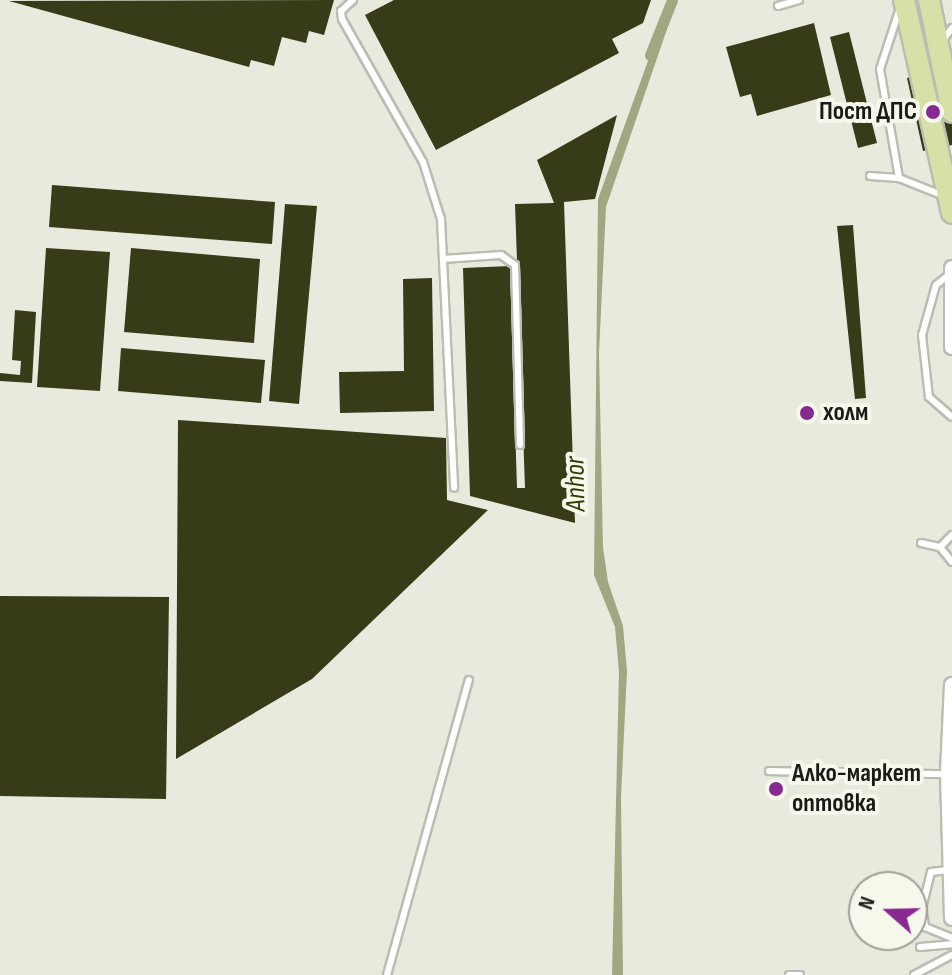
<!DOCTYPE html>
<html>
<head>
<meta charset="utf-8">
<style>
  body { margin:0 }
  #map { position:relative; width:952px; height:975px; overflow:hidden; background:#e8eade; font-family:"Sofia Sans Condensed",sans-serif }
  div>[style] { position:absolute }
  .water>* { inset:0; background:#a1a780 }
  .canal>* { height:11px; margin:-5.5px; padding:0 5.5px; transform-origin:5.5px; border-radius:5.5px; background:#a1a780 }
  .building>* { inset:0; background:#373b17 }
  .roads { filter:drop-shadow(2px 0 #bbbdb2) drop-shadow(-2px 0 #bbbdb2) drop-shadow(0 2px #bbbdb2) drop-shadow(0 -2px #bbbdb2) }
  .service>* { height:6px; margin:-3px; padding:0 3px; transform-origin:3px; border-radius:3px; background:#fff }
  .tertiary>* { height:14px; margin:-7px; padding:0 7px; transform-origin:7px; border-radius:7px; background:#fff }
  .trunk>* { height:20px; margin:-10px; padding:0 10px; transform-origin:10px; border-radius:10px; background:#d8e0a7 }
  .dots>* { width:22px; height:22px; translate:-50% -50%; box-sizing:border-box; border:4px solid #f6f8ec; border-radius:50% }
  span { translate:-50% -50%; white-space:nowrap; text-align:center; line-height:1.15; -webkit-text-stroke:8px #f6f8ec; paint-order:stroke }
  .poi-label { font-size:26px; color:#1a1b17; font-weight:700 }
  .right { translate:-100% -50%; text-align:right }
  .left { translate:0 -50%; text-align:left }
  .water-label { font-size:28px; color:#363a09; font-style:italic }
  .north { position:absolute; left:848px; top:871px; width:80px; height:80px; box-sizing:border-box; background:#f6f8ec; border:2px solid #9ea097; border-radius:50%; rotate:290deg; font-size:22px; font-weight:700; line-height:32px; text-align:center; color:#1a1b17 }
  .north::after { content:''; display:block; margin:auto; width:28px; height:36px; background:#882891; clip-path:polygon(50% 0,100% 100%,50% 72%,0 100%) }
</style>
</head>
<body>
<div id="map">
  <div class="water">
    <i style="clip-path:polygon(670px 0,677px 0,606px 207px,599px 353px,603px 547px,608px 582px,623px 626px,627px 671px,621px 797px,623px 975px,612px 975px,619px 672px,615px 627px,594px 575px,598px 199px)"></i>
  </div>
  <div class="canal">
    <i style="left:650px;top:55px;width:59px;rotate:-68.2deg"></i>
  </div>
  <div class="building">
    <i style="clip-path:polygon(334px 0,324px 35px,309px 31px,306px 43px,282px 37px,274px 66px,251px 60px,249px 67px,9px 1px)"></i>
    <i style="clip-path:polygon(394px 0,651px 0,643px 23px,612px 39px,619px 53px,436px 150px,365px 15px)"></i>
    <i style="clip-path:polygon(814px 23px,831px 95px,757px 116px,751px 94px,740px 97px,726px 47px)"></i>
    <i style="clip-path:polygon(849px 32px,877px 143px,858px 148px,830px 37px)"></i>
    <i style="clip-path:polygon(952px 68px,952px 145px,923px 151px,907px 78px)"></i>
    <i style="clip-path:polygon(617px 115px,595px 199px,564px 202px,575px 523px,470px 496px,463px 268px,510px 266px,517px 488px,525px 488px,515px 204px,554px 203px,537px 160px)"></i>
    <i style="clip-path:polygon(52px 185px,275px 202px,272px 244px,49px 227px)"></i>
    <i style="clip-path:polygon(285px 204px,317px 206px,299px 404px,269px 401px)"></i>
    <i style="clip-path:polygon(853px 225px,866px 398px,855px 399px,837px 226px)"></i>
    <i style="clip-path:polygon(46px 248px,110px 252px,100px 391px,37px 387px)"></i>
    <i style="clip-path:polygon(131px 248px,260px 259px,254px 343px,124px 332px)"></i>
    <i style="clip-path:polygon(432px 278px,434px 411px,340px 413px,339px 372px,404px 371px,403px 279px)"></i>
    <i style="clip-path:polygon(15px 310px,36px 312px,32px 383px,0 381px,0 373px,20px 375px,21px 361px,12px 360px)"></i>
    <i style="clip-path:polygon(121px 348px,265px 360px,261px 403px,118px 391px)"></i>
    <i style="clip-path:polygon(178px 420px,446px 438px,447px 500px,488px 510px,312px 679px,176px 759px)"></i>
    <i style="clip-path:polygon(0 596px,169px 597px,166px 799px,0 796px)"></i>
  </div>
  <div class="roads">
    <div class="service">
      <i style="left:353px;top:0;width:16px;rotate:137deg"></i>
      <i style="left:341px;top:11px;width:8px;rotate:83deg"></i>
      <i style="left:342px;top:19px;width:164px;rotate:60.5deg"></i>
      <i style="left:423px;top:162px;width:60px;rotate:72.5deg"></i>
      <i style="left:441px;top:219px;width:269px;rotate:87.2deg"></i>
      <i style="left:778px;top:6px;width:22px;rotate:-16deg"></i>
      <i style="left:899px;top:11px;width:61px;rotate:108.1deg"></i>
      <i style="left:880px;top:69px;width:111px;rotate:80.1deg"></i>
      <i style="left:899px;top:178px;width:48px;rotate:21.8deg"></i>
      <i style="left:943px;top:40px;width:15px;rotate:-53deg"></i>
      <i style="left:870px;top:176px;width:29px;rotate:4deg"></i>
      <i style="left:443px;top:259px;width:58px;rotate:-3.9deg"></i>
      <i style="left:501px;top:255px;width:17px;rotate:36deg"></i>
      <i style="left:515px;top:265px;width:180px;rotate:88.4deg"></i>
      <i style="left:951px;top:273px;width:19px;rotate:141deg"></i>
      <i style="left:936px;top:285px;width:52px;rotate:105.6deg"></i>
      <i style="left:922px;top:335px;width:62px;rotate:83.6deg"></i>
      <i style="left:929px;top:397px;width:30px;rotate:41deg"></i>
      <i style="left:952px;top:535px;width:17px;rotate:135deg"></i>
      <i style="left:940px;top:547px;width:19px;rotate:51deg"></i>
      <i style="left:921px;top:543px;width:19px;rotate:12deg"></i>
      <i style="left:769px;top:771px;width:177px;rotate:1deg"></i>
      <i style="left:948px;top:870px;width:17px;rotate:173deg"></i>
      <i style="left:931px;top:872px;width:36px;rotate:104deg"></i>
      <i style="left:922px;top:907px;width:20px;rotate:81deg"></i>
      <i style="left:925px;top:927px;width:29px;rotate:22deg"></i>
      <i style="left:920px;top:947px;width:32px;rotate:-5deg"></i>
      <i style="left:387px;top:975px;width:306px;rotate:-74.5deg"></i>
      <i style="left:789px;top:975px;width:11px"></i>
      <i style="left:914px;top:975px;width:43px;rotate:-27.8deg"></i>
    </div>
    <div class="tertiary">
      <i style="left:952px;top:268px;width:79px;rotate:90deg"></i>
      <i style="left:952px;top:685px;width:89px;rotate:92.6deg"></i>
      <i style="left:948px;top:774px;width:144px;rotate:88.4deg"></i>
    </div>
    <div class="trunk">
      <i style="left:904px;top:0;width:218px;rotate:77.3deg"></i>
      <i style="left:929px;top:0;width:114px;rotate:78.4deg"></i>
    </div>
  </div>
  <div class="dots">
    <i style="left:933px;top:112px;background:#882891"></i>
    <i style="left:807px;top:413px;background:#882891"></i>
    <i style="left:776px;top:789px;background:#882891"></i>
  </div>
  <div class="poi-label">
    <span class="right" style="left:917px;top:112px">Пост ДПС</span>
    <span class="left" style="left:823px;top:413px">холм</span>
    <span class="left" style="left:792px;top:789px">Алко-маркет<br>оптовка</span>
  </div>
  <div class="water-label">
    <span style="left:576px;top:484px;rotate:-91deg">Anhor</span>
  </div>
  <div class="north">N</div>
</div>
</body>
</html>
